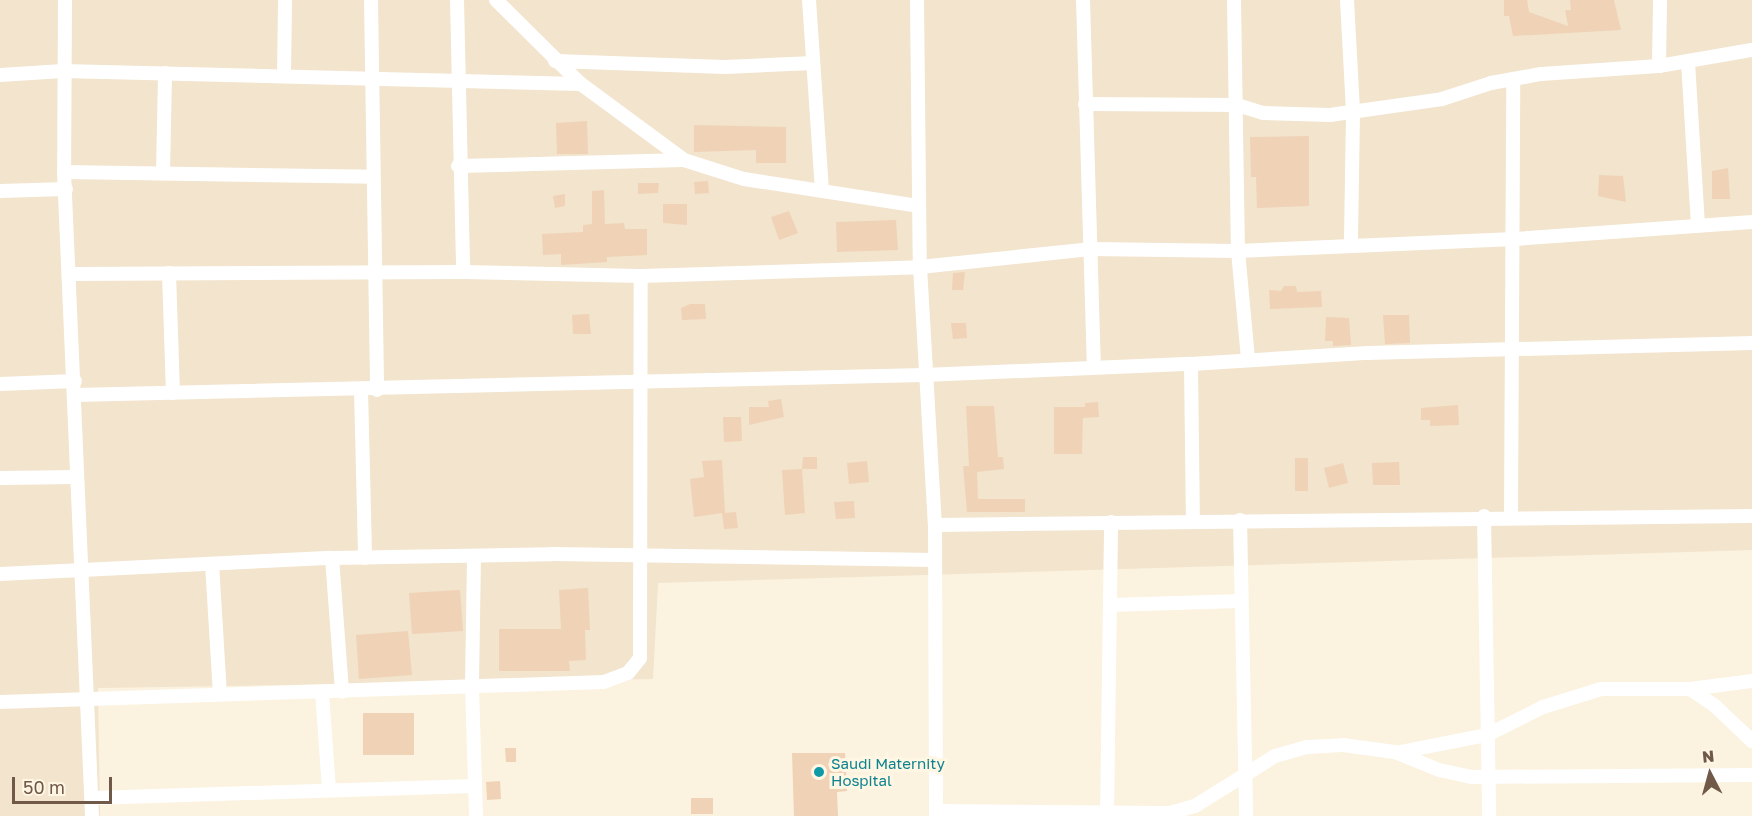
<!DOCTYPE html>
<html>
<head>
<meta charset="utf-8">
<style>
  body { margin:0 }
  #map { position:relative; width:1752px; height:816px; overflow:hidden; background:#fbf2df; font-family:"Golos Text",sans-serif }
  div>[style] { position:absolute }
  .residential>* { inset:0; background:#f2e4cd }
  .building>* { inset:0; background:#f0d2b7 }
  .minor>* { height:14px; margin:-7px; padding:0 7px; transform-origin:7px; border-radius:7px; background:#fff }
  .dots>* { width:16px; height:16px; translate:-50% -50%; box-sizing:border-box; border:3px solid #fff6e4; border-radius:50% }
  span { translate:-50% -50%; white-space:nowrap; text-align:center; line-height:1.15; -webkit-text-stroke:6px #fff6e4; paint-order:stroke }
  .culture-label { font-size:15px; color:#0d838f }
  .left { translate:0 -50%; text-align:left }
  .north { position:absolute; left:1680px; top:744px; width:60px; height:60px; -webkit-text-stroke:4px #fff6e4; paint-order:stroke; rotate:354deg; font-size:16px; font-weight:700; line-height:24px; text-align:center; color:#705948 }
  .north::after { content:''; display:block; margin:auto; width:21px; height:27px; background:#705948; clip-path:polygon(50% 0,100% 100%,50% 72%,0 100%) }
  .scale { position:absolute; left:12px; top:777px; width:100px; height:27px; box-sizing:border-box; border:3px solid #705948; border-top:0; padding-left:8px; font-size:18px; line-height:21px; white-space:nowrap; color:#705948; -webkit-text-stroke:4px #fff6e4; paint-order:stroke }
</style>
</head>
<body>
<div id="map">
  <div class="residential">
    <i style="clip-path:polygon(0 0,1752px 0,1752px 550px,658px 583px,653px 679px,98px 688px,100px 816px,0 816px)"></i>
  </div>
  <div class="building">
    <i style="clip-path:polygon(1504px 0,1527px 0,1529px 12px,1568px 26px,1565px 10px,1571px 10px,1570px 0,1614px 0,1621px 30px,1513px 36px,1509px 16px,1504px 16px)"></i>
    <i style="clip-path:polygon(587px 121px,588px 154px,557px 154px,556px 123px)"></i>
    <i style="clip-path:polygon(694px 125px,786px 127px,786px 163px,756px 163px,756px 150px,694px 152px)"></i>
    <i style="clip-path:polygon(1309px 136px,1309px 206px,1257px 208px,1256px 177px,1251px 177px,1250px 137px)"></i>
    <i style="clip-path:polygon(1728px 168px,1730px 199px,1712px 199px,1712px 171px)"></i>
    <i style="clip-path:polygon(1599px 175px,1623px 176px,1626px 202px,1598px 196px)"></i>
    <i style="clip-path:polygon(708px 181px,709px 193px,695px 194px,694px 182px)"></i>
    <i style="clip-path:polygon(638px 183px,659px 183px,658px 193px,638px 194px)"></i>
    <i style="clip-path:polygon(604px 190px,605px 224px,624px 223px,625px 229px,647px 229px,647px 255px,607px 257px,607px 262px,561px 265px,561px 254px,543px 255px,542px 234px,583px 232px,583px 225px,592px 224px,592px 191px)"></i>
    <i style="clip-path:polygon(565px 194px,565px 206px,555px 208px,553px 196px)"></i>
    <i style="clip-path:polygon(663px 204px,687px 204px,687px 225px,663px 223px)"></i>
    <i style="clip-path:polygon(789px 211px,798px 233px,779px 240px,771px 217px)"></i>
    <i style="clip-path:polygon(896px 220px,898px 250px,837px 252px,836px 222px)"></i>
    <i style="clip-path:polygon(965px 272px,963px 290px,952px 290px,953px 273px)"></i>
    <i style="clip-path:polygon(1284px 286px,1296px 286px,1297px 292px,1321px 291px,1322px 307px,1270px 309px,1269px 290px,1281px 291px)"></i>
    <i style="clip-path:polygon(690px 304px,705px 304px,706px 319px,682px 320px,681px 308px)"></i>
    <i style="clip-path:polygon(589px 314px,591px 334px,573px 334px,572px 315px)"></i>
    <i style="clip-path:polygon(1383px 315px,1409px 315px,1410px 343px,1385px 344px)"></i>
    <i style="clip-path:polygon(1326px 317px,1349px 318px,1351px 345px,1333px 346px,1333px 341px,1325px 341px)"></i>
    <i style="clip-path:polygon(951px 323px,966px 323px,967px 338px,953px 339px)"></i>
    <i style="clip-path:polygon(781px 399px,784px 417px,749px 425px,749px 407px,769px 407px,768px 401px)"></i>
    <i style="clip-path:polygon(1098px 402px,1099px 417px,1083px 418px,1082px 454px,1054px 454px,1054px 407px,1085px 407px,1085px 403px)"></i>
    <i style="clip-path:polygon(1458px 405px,1459px 425px,1430px 426px,1430px 420px,1421px 420px,1421px 408px)"></i>
    <i style="clip-path:polygon(966px 406px,994px 406px,998px 457px,1003px 457px,1004px 469px,977px 472px,978px 499px,1025px 499px,1025px 512px,967px 512px,963px 466px,969px 466px)"></i>
    <i style="clip-path:polygon(723px 417px,741px 417px,742px 441px,724px 442px)"></i>
    <i style="clip-path:polygon(803px 457px,817px 457px,817px 469px,802px 469px)"></i>
    <i style="clip-path:polygon(1295px 458px,1308px 458px,1308px 491px,1295px 491px)"></i>
    <i style="clip-path:polygon(722px 460px,725px 513px,736px 512px,738px 528px,724px 529px,722px 513px,694px 517px,690px 479px,704px 477px,702px 461px)"></i>
    <i style="clip-path:polygon(867px 461px,869px 482px,849px 484px,847px 463px)"></i>
    <i style="clip-path:polygon(1399px 462px,1400px 485px,1373px 485px,1372px 463px)"></i>
    <i style="clip-path:polygon(1343px 463px,1348px 483px,1329px 488px,1324px 468px)"></i>
    <i style="clip-path:polygon(802px 469px,805px 513px,785px 515px,782px 470px)"></i>
    <i style="clip-path:polygon(854px 501px,855px 518px,836px 519px,834px 502px)"></i>
    <i style="clip-path:polygon(588px 588px,590px 630px,585px 630px,586px 660px,569px 661px,570px 671px,499px 671px,499px 629px,561px 629px,559px 590px)"></i>
    <i style="clip-path:polygon(460px 590px,463px 631px,412px 634px,409px 593px)"></i>
    <i style="clip-path:polygon(408px 631px,412px 675px,359px 679px,356px 635px)"></i>
    <i style="clip-path:polygon(363px 713px,414px 713px,414px 755px,363px 755px)"></i>
    <i style="clip-path:polygon(505px 748px,516px 748px,516px 762px,506px 762px)"></i>
    <i style="clip-path:polygon(792px 753px,845px 753px,847px 791px,837px 792px,838px 816px,794px 816px)"></i>
    <i style="clip-path:polygon(500px 781px,501px 799px,487px 800px,486px 782px)"></i>
    <i style="clip-path:polygon(691px 798px,713px 798px,713px 814px,691px 814px)"></i>
  </div>
  <div class="minor">
    <i style="left:65px;top:0;width:172px;rotate:90.3deg"></i>
    <i style="left:64px;top:172px;width:645px;rotate:87.51deg"></i>
    <i style="left:371px;top:0;width:390px;rotate:89.1deg"></i>
    <i style="left:457px;top:0;width:272px;rotate:88.7deg"></i>
    <i style="left:496px;top:0;width:120px;rotate:44.7deg"></i>
    <i style="left:581px;top:84px;width:128px;rotate:36.4deg"></i>
    <i style="left:684px;top:160px;width:63px;rotate:17.6deg"></i>
    <i style="left:744px;top:179px;width:176px;rotate:8.8deg"></i>
    <i style="left:809px;top:0;width:190px;rotate:86.1deg"></i>
    <i style="left:917px;top:0;width:267px;rotate:89.4deg"></i>
    <i style="left:920px;top:267px;width:258px;rotate:86.7deg"></i>
    <i style="left:935px;top:525px;width:291px;rotate:89.8deg"></i>
    <i style="left:1083px;top:0;width:366px;rotate:88.3deg"></i>
    <i style="left:1234px;top:0;width:251px;rotate:89.1deg"></i>
    <i style="left:1238px;top:251px;width:108px;rotate:84.7deg"></i>
    <i style="left:1347px;top:0;width:112px;rotate:86.9deg"></i>
    <i style="left:1353px;top:112px;width:134px;rotate:90.9deg"></i>
    <i style="left:555px;top:61px;width:170px;rotate:2deg"></i>
    <i style="left:725px;top:67px;width:88px;rotate:-2.6deg"></i>
    <i style="left:1688px;top:62px;width:164px;rotate:86.5deg"></i>
    <i style="left:1659px;top:66px;width:66px;rotate:-89.1deg"></i>
    <i style="left:0;top:75px;width:63px;rotate:-3.6deg"></i>
    <i style="left:63px;top:71px;width:518px;rotate:1.44deg"></i>
    <i style="left:284px;top:76px;width:76px;rotate:-89.2deg"></i>
    <i style="left:1085px;top:104px;width:152px;rotate:0.4deg"></i>
    <i style="left:1237px;top:105px;width:27px;rotate:17deg"></i>
    <i style="left:1263px;top:113px;width:67px;rotate:1.7deg"></i>
    <i style="left:1330px;top:115px;width:113px;rotate:-8.1deg"></i>
    <i style="left:1442px;top:99px;width:52px;rotate:-18.1deg"></i>
    <i style="left:1491px;top:83px;width:51px;rotate:-10.2deg"></i>
    <i style="left:1541px;top:74px;width:118px;rotate:-3.9deg"></i>
    <i style="left:1659px;top:66px;width:94px;rotate:-9.8deg"></i>
    <i style="left:458px;top:166px;width:226px;rotate:-1.5deg"></i>
    <i style="left:64px;top:172px;width:309px;rotate:0.9deg"></i>
    <i style="left:163px;top:172px;width:99px;rotate:-88.8deg"></i>
    <i style="left:0;top:191px;width:66px;rotate:-1.7deg"></i>
    <i style="left:169px;top:273px;width:120px;rotate:88.1deg"></i>
    <i style="left:71px;top:274px;width:392px;rotate:-0.3deg"></i>
    <i style="left:463px;top:272px;width:178px;rotate:1.3deg"></i>
    <i style="left:641px;top:276px;width:279px;rotate:-1.8deg"></i>
    <i style="left:920px;top:267px;width:171px;rotate:-6deg"></i>
    <i style="left:1090px;top:249px;width:148px;rotate:0.8deg"></i>
    <i style="left:1238px;top:251px;width:277px;rotate:-2.5deg"></i>
    <i style="left:1515px;top:239px;width:238px;rotate:-4.1deg"></i>
    <i style="left:1191px;top:364px;width:157px;rotate:89.3deg"></i>
    <i style="left:0;top:384px;width:75px;rotate:-2.3deg"></i>
    <i style="left:361px;top:390px;width:168px;rotate:88.6deg"></i>
    <i style="left:74px;top:395px;width:850px;rotate:-1.35deg"></i>
    <i style="left:924px;top:375px;width:267px;rotate:-2.4deg"></i>
    <i style="left:1191px;top:364px;width:177px;rotate:-3.6deg"></i>
    <i style="left:1368px;top:353px;width:384px;rotate:-1.5deg"></i>
    <i style="left:0;top:478px;width:77px;rotate:-0.7deg"></i>
    <i style="left:1484px;top:516px;width:300px;rotate:89deg"></i>
    <i style="left:1511px;top:516px;width:437px;rotate:-89.7deg"></i>
    <i style="left:1240px;top:520px;width:296px;rotate:88.8deg"></i>
    <i style="left:935px;top:525px;width:817px;rotate:-0.63deg"></i>
    <i style="left:474px;top:557px;width:130px;rotate:90.9deg"></i>
    <i style="left:472px;top:687px;width:129px;rotate:88.2deg"></i>
    <i style="left:332px;top:558px;width:134px;rotate:85.7deg"></i>
    <i style="left:212px;top:564px;width:129px;rotate:86.5deg"></i>
    <i style="left:0;top:574px;width:332px;rotate:-2.8deg"></i>
    <i style="left:332px;top:558px;width:220px;rotate:-1deg"></i>
    <i style="left:552px;top:554px;width:383px;rotate:0.9deg"></i>
    <i style="left:1110px;top:605px;width:131px;rotate:-1.7deg"></i>
    <i style="left:1690px;top:689px;width:30px;rotate:34deg"></i>
    <i style="left:1715px;top:706px;width:51px;rotate:43.4deg"></i>
    <i style="left:322px;top:692px;width:98px;rotate:85.9deg"></i>
    <i style="left:0;top:702px;width:604px;rotate:-1.9deg"></i>
    <i style="left:604px;top:682px;width:26px;rotate:-21deg"></i>
    <i style="left:628px;top:673px;width:19px;rotate:-51deg"></i>
    <i style="left:640px;top:658px;width:382px;rotate:-89.9deg"></i>
    <i style="left:1400px;top:752px;width:89px;rotate:-11.1deg"></i>
    <i style="left:1487px;top:735px;width:63px;rotate:-26.6deg"></i>
    <i style="left:1543px;top:707px;width:61px;rotate:-17.2deg"></i>
    <i style="left:1601px;top:689px;width:89px"></i>
    <i style="left:1690px;top:689px;width:63px;rotate:-7.4deg"></i>
    <i style="left:92px;top:798px;width:382px;rotate:-1.8deg"></i>
    <i style="left:936px;top:811px;width:234px;rotate:0.5deg"></i>
    <i style="left:1170px;top:813px;width:26px;rotate:-16deg"></i>
    <i style="left:1195px;top:806px;width:94px;rotate:-32deg"></i>
    <i style="left:1275px;top:756px;width:33px;rotate:-16deg"></i>
    <i style="left:1307px;top:747px;width:36px;rotate:-3deg"></i>
    <i style="left:1343px;top:745px;width:52px;rotate:7.7deg"></i>
    <i style="left:1395px;top:752px;width:48px;rotate:22.2deg"></i>
    <i style="left:1439px;top:770px;width:33px;rotate:12deg"></i>
    <i style="left:1471px;top:777px;width:281px;rotate:-0.4deg"></i>
    <i style="left:1107px;top:816px;width:294px;rotate:-89.2deg"></i>
  </div>
  <div class="dots">
    <i style="left:819px;top:772px;background:#0f9aa8"></i>
  </div>
  <div class="culture-label">
    <span class="left" style="left:831px;top:772px">Saudi Maternity<br>Hospital</span>
  </div>
  <div class="north">N</div>
  <div class="scale">50 m</div>
</div>
</body>
</html>
